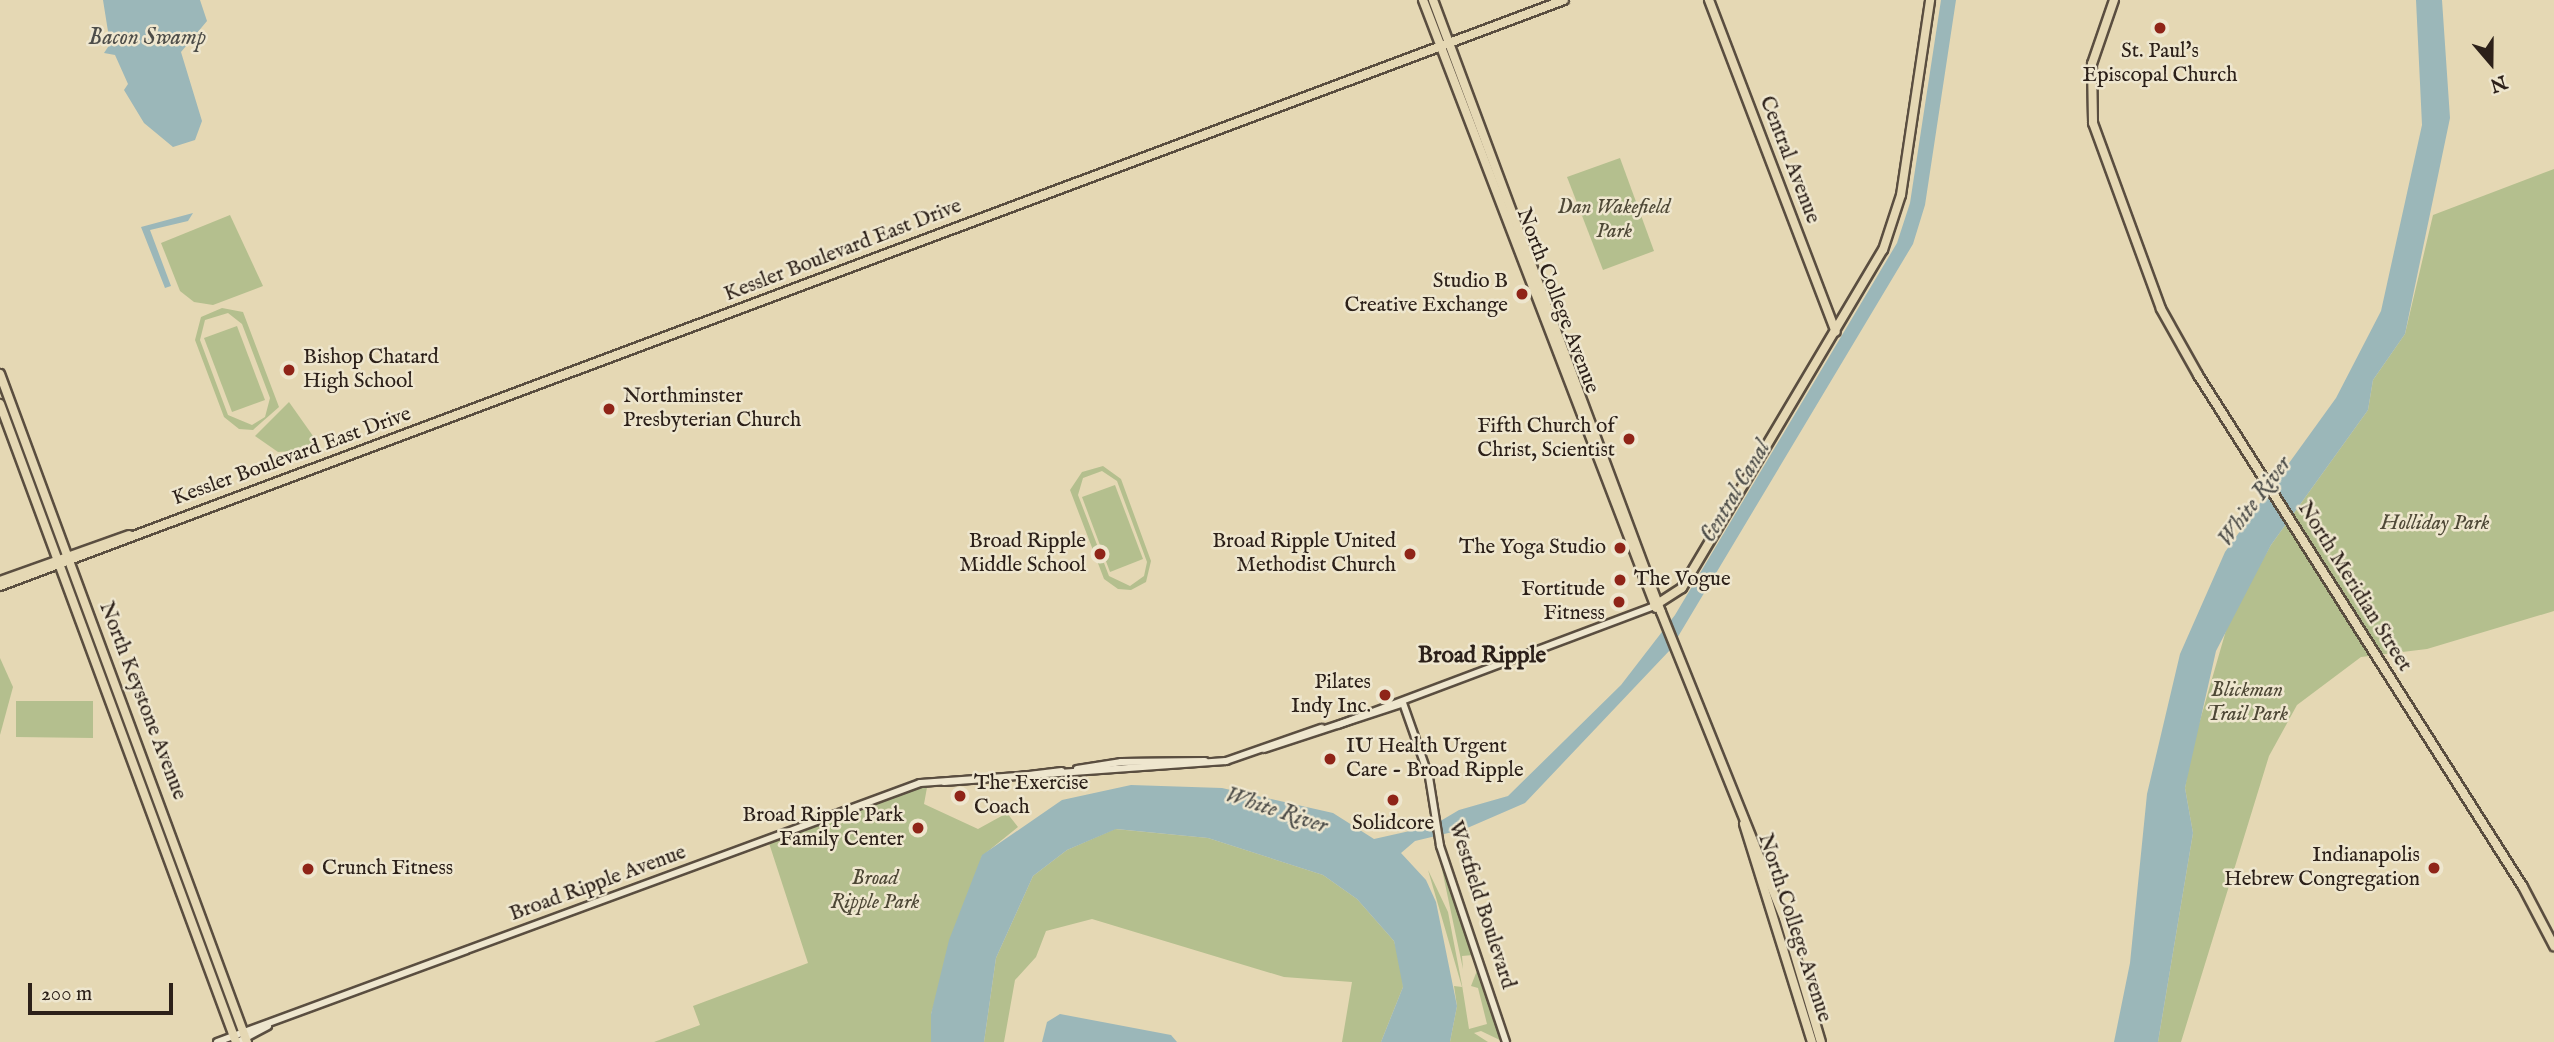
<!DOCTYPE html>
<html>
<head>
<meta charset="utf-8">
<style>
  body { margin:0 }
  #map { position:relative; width:2554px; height:1042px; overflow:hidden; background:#e5d8b4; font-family:"IM FELL English",serif }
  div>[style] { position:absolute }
  .green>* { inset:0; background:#b4bf8e }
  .water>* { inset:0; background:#9bb7b9 }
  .roads { filter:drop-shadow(2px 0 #5a4e40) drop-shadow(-2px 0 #5a4e40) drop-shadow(0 2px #5a4e40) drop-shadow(0 -2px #5a4e40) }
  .minor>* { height:6px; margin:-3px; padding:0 3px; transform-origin:3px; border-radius:3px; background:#eee6ce }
  .major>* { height:8px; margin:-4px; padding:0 4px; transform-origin:4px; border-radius:4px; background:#e5d8b4 }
  .dots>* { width:19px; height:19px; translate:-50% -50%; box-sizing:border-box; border:4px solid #eee6ce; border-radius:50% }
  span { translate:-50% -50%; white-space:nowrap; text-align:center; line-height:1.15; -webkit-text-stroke:5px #eee6ce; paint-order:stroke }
  .poi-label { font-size:21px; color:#2c2019 }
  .right { translate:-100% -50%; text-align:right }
  .left { translate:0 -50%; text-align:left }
  .street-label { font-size:21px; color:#2c2019 }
  .park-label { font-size:21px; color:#4e4836; font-style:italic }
  .water-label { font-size:23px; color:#4d4d49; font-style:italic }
  .neighbourhood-label { font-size:23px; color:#2c2019; font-weight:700 }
  .north { position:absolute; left:2456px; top:28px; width:70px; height:70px; -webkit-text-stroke:5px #eee6ce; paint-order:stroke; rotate:160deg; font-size:19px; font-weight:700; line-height:28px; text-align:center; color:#2c2019 }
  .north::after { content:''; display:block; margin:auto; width:24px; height:32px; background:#2c2019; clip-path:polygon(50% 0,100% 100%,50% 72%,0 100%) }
  .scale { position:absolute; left:28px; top:983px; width:145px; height:32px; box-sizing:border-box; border:4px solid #2c2019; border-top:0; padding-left:9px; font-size:21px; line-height:24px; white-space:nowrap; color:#2c2019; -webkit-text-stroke:5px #eee6ce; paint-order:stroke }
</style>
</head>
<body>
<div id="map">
  <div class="green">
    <i style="clip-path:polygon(1620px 158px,1654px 251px,1603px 270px,1567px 177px)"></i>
    <i style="clip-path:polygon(2554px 169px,2554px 611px,2427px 649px,2361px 657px,2297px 705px,2269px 756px,2181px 1042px,2158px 1042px,2193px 833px,2185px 788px,2192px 748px,2229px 620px,2271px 545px,2368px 410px,2373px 380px,2405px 334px,2433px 215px)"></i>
    <i style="clip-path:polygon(230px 215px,263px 286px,213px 305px,194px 302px,180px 291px,161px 243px)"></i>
    <i style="clip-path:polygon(evenodd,222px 308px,243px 312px,279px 407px,253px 430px,239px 429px,224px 417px,195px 340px,201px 317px,222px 308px,228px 313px,242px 324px,270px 398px,265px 417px,252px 425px,228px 415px,200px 340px,205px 320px,228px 313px)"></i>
    <i style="clip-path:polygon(237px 326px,265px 400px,232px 412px,204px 338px)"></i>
    <i style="clip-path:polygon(289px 402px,318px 443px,309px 450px,278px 452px,255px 436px)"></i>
    <i style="clip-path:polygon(evenodd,1103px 466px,1121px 479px,1151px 561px,1146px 582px,1131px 590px,1118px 589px,1104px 579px,1070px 490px,1082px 472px,1103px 466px,1102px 471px,1117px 481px,1147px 562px,1144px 576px,1130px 586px,1109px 576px,1078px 495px,1083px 478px,1102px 471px)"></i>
    <i style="clip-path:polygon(1115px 485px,1143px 559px,1110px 572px,1082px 497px)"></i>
    <i style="clip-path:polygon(0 658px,13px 687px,0 735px)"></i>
    <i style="clip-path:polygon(16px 701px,93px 701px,93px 738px,16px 737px)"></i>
    <i style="clip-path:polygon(928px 782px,924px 804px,978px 829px,1007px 813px,1018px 827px,982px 856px,931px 1014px,931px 1042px,654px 1042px,700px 1025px,693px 1006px,808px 963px,768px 840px)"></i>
    <i style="clip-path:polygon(1115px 829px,1208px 838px,1323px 875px,1357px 899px,1394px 941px,1402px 969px,1403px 987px,1381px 1042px,1342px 1042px,1352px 982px,1284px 977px,1092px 919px,1046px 931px,1036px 957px,1015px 980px,1004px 1042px,984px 1042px,996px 958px,1033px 876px,1067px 850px)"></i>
    <i style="clip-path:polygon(1440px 860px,1473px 955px,1462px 956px,1463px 969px)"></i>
    <i style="clip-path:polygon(1428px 870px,1448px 912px,1462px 985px,1469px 1029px,1487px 1024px,1478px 988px,1471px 986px,1478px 968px,1504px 1042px,1481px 1031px,1474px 1033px,1488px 1042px,1450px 1042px,1457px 1006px,1454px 986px,1462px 987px)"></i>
  </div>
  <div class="water">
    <i style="clip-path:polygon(103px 0,200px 0,207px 21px,181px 52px,202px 121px,195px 140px,173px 147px,144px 123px,124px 90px,128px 84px,115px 55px,104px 53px,110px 44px)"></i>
    <i style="clip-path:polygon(1941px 0,1956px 0,1925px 205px,1913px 244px,1670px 650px,1525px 803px,1465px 829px,1415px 841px,1401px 853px,1426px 880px,1436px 902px,1457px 1006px,1450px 1042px,1381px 1042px,1403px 987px,1394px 941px,1357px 899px,1323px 875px,1208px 838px,1116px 829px,1067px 850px,1033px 876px,996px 958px,984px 1042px,931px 1042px,931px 1014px,949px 940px,982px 855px,1062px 800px,1131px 785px,1222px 788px,1333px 813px,1374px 839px,1432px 826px,1459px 810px,1508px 796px,1621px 685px,1675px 615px,1897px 243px,1910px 203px)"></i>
    <i style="clip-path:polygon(2416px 0,2442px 0,2450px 118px,2405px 334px,2373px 380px,2368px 410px,2271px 545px,2216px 651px,2185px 788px,2193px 833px,2158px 1042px,2114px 1042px,2130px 963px,2147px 794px,2180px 654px,2225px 552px,2336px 398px,2381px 311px,2422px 125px)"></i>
    <i style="clip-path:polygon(193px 213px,188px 221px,150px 230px,171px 286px,165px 288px,141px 227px)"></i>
    <i style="clip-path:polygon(1060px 1014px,1171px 1035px,1177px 1042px,1042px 1042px,1047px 1022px)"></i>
  </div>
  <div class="roads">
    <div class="minor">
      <i style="left:1403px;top:703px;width:78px;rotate:70.6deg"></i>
      <i style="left:1429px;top:777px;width:70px;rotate:80.9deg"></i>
      <i style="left:1440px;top:846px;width:207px;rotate:71.4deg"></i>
      <i style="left:1338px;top:725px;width:338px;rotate:-20.6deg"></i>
      <i style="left:1264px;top:749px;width:144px;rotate:-18.2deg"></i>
      <i style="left:1077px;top:769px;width:45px;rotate:-9deg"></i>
      <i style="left:1121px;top:762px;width:84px;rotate:-0.7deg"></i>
      <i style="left:1021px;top:776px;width:41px;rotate:-7deg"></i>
      <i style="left:944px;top:782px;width:41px;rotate:-4.2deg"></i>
      <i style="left:217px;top:1042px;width:749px;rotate:-20.22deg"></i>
      <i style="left:920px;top:783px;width:307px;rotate:-4.1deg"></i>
      <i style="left:1226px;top:761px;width:101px;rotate:-19.2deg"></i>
      <i style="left:238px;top:1042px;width:34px;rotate:-28deg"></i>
    </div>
    <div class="major">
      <i style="left:1423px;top:0;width:651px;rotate:69.03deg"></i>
      <i style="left:1433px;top:0;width:653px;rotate:69.57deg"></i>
      <i style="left:1661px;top:612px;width:330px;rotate:68.1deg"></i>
      <i style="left:1784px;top:918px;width:129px;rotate:73.4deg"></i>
      <i style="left:1709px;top:0;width:355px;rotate:69.1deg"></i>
      <i style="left:2114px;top:0;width:68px;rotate:109deg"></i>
      <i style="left:2092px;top:64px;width:59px;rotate:89deg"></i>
      <i style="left:2093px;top:123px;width:198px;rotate:69.9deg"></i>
      <i style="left:2161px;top:309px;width:76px;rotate:60.7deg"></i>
      <i style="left:2198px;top:375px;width:606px;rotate:57.59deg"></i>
      <i style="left:2523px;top:887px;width:67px;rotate:62.3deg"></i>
      <i style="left:0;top:374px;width:712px;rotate:69.71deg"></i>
      <i style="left:0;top:404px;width:680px;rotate:69.7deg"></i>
      <i style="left:0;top:581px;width:137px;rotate:-19.6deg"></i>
      <i style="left:0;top:586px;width:1670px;rotate:-20.54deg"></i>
      <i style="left:1654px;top:606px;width:33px;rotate:-33deg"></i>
      <i style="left:1682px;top:588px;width:393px;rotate:-59.3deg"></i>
      <i style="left:1883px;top:250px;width:58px;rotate:-71.9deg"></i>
      <i style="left:1901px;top:195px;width:197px;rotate:-81.5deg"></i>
      <i style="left:1744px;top:824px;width:228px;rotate:72.7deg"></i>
    </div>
  </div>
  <div class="dots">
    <i style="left:2160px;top:28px;background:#8f2418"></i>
    <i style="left:1522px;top:294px;background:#8f2418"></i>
    <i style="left:289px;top:370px;background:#8f2418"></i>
    <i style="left:609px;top:409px;background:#8f2418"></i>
    <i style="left:1629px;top:439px;background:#8f2418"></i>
    <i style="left:1620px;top:548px;background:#8f2418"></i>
    <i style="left:1100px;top:554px;background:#8f2418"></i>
    <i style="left:1410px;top:554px;background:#8f2418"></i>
    <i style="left:1620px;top:580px;background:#8f2418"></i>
    <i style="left:1619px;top:602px;background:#8f2418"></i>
    <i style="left:1385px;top:695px;background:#8f2418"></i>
    <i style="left:1330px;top:759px;background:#8f2418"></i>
    <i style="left:960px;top:796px;background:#8f2418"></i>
    <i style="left:1393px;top:800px;background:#8f2418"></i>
    <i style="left:918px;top:828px;background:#8f2418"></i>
    <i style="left:2434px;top:868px;background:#8f2418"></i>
    <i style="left:308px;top:869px;background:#8f2418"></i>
  </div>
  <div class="poi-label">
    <span style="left:2160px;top:64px">St. Paul's<br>Episcopal Church</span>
    <span class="right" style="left:1508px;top:294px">Studio B<br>Creative Exchange</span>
    <span class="left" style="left:303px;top:370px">Bishop Chatard<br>High School</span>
    <span class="left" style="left:623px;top:409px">Northminster<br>Presbyterian Church</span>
    <span class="right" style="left:1615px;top:439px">Fifth Church of<br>Christ, Scientist</span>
    <span class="right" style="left:1086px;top:554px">Broad Ripple<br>Middle School</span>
    <span class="right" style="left:1396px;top:554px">Broad Ripple United<br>Methodist Church</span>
    <span class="right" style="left:1606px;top:548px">The Yoga Studio</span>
    <span class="left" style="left:1634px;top:580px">The Vogue</span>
    <span class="right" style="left:1605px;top:602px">Fortitude<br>Fitness</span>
    <span class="right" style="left:1371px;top:695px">Pilates<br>Indy Inc.</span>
    <span class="left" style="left:1346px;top:759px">IU Health Urgent<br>Care - Broad Ripple</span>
    <span class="left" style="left:974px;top:796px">The Exercise<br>Coach</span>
    <span class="right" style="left:904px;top:828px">Broad Ripple Park<br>Family Center</span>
    <span style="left:1393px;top:824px">Solidcore</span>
    <span class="right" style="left:2420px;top:868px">Indianapolis<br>Hebrew Congregation</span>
    <span class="left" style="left:322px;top:869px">Crunch Fitness</span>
  </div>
  <div class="street-label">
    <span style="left:1789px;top:160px;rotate:69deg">Central Avenue</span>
    <span style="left:843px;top:251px;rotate:-21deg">Kessler Boulevard East Drive</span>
    <span style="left:1557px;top:301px;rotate:69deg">North College Avenue</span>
    <span style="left:292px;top:457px;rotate:-20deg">Kessler Boulevard East Drive</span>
    <span style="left:2354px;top:587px;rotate:58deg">North Meridian Street</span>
    <span style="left:142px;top:701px;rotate:69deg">North Keystone Avenue</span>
    <span style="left:598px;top:884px;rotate:-20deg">Broad Ripple Avenue</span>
    <span style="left:1481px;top:905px;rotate:72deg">Westfield Boulevard</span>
    <span style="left:1794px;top:928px;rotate:72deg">North College Avenue</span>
  </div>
  <div class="park-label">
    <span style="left:1614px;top:220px">Dan Wakefield<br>Park</span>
    <span style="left:2435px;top:524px">Holliday Park</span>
    <span style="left:2247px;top:703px">Blickman<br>Trail Park</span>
    <span style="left:875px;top:891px">Broad<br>Ripple Park</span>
  </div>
  <div class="water-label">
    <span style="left:147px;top:38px">Bacon Swamp</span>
    <span style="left:1736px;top:492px;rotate:-59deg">Central Canal</span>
    <span style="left:2255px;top:502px;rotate:-53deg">White River</span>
    <span style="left:1276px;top:811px;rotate:18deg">White River</span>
  </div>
  <div class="neighbourhood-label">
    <span style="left:1482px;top:656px">Broad Ripple</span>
  </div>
  <div class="north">N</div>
  <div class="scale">200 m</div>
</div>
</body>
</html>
